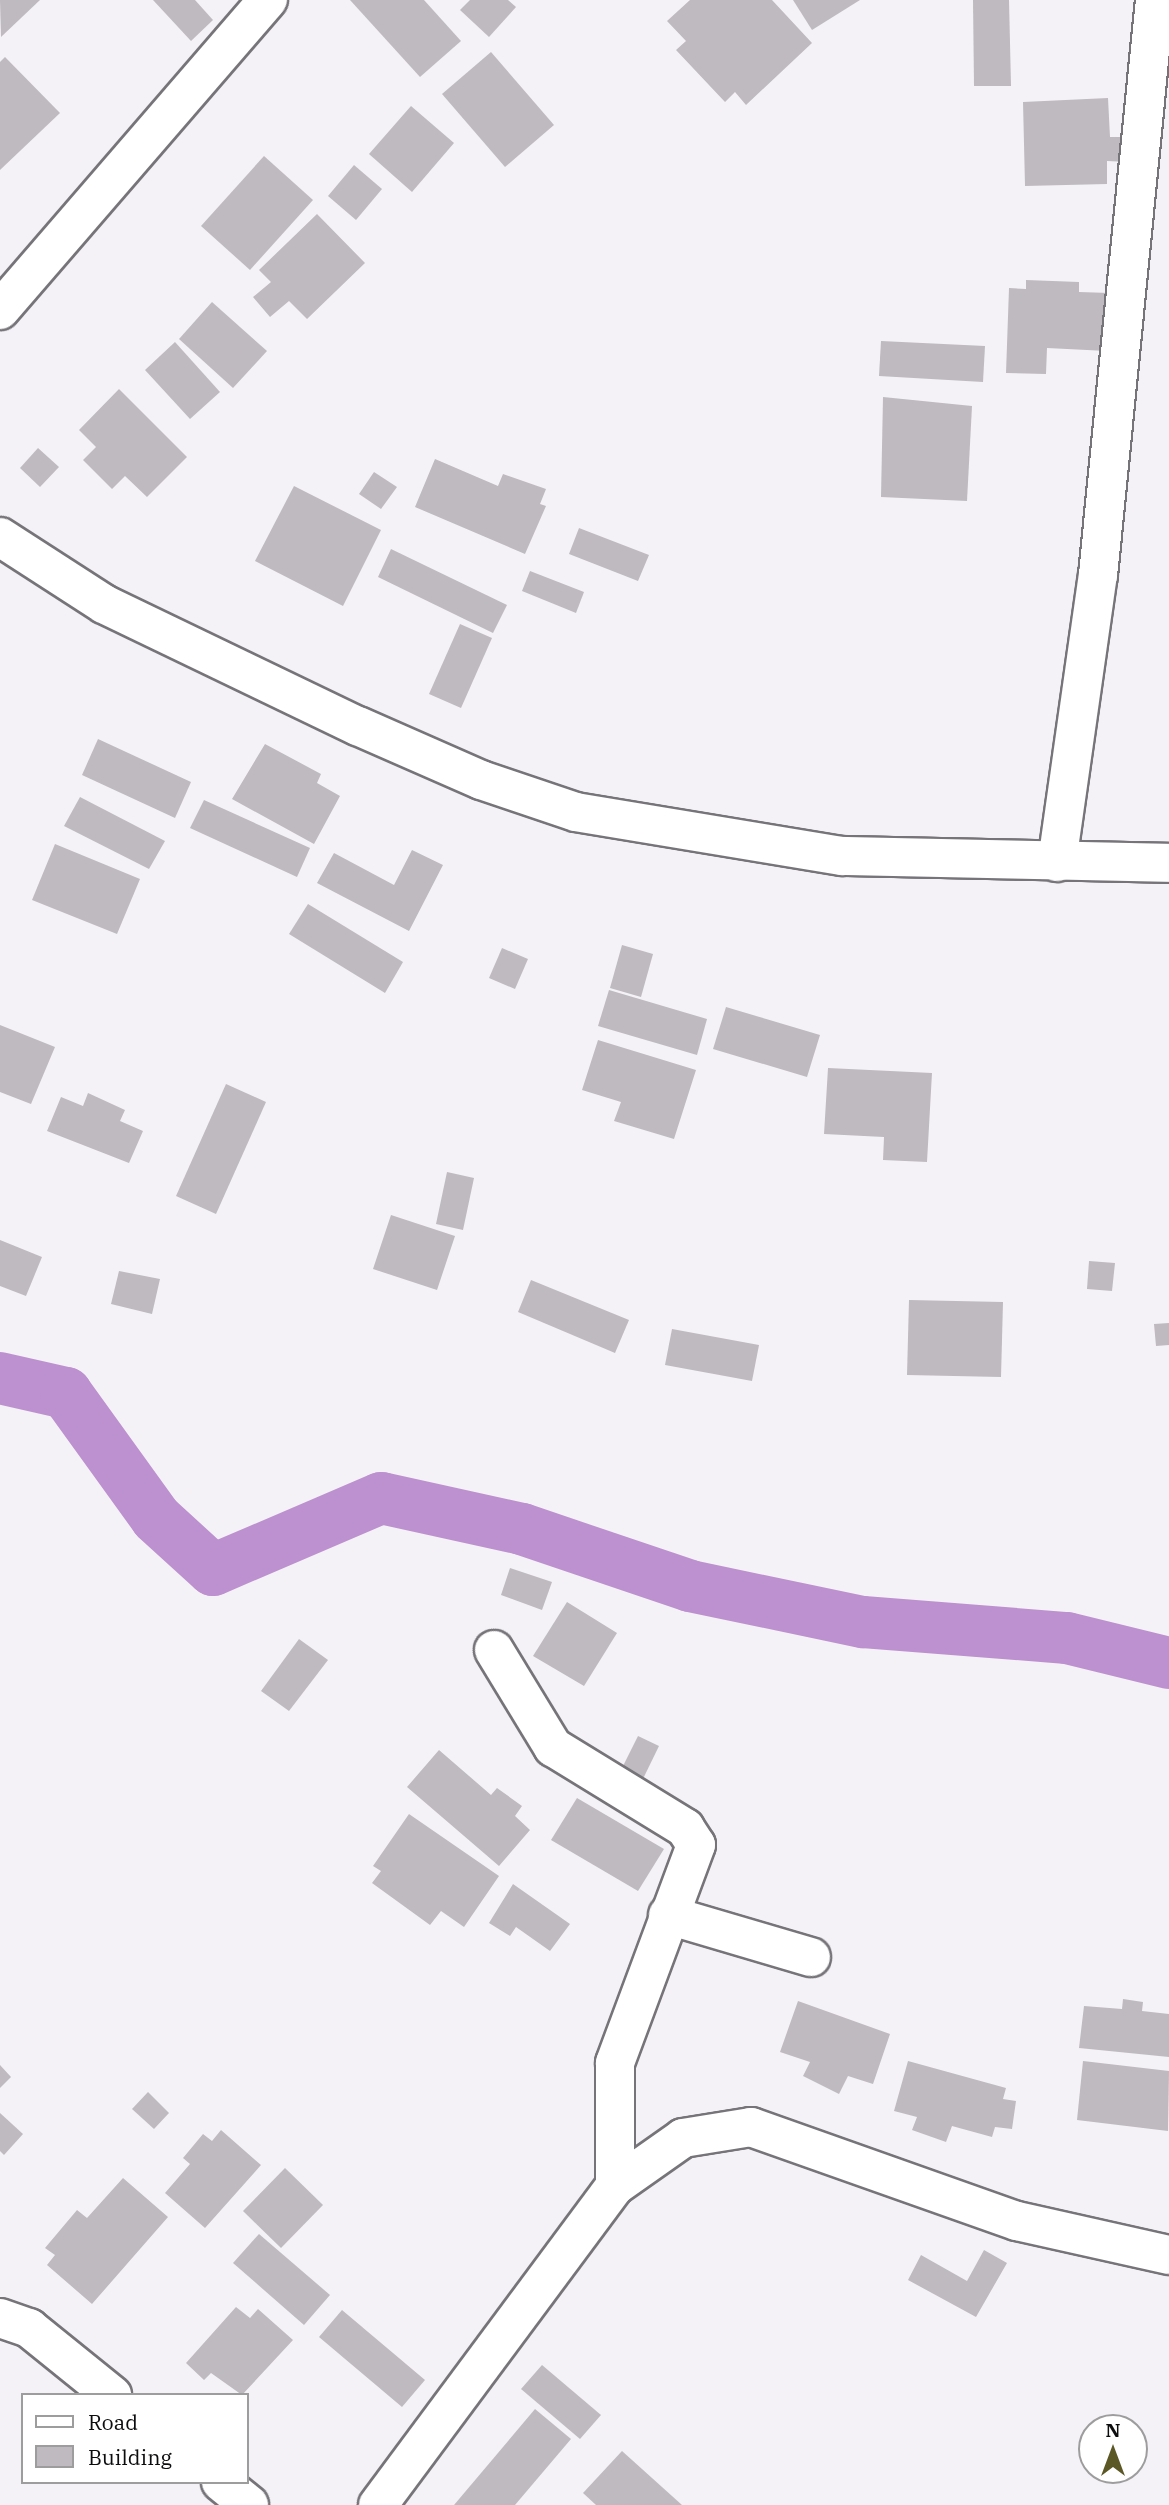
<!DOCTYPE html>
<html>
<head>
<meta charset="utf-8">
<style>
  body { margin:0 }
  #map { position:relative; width:1169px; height:2505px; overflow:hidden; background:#f5f2f7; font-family:"IBM Plex Serif",serif }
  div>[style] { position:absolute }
  .river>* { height:52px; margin:-26px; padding:0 26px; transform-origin:26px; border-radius:26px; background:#bd91cf }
  .building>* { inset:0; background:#bebabf }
  .roads { filter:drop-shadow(2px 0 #777479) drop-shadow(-2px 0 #777479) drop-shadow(0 2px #777479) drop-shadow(0 -2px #777479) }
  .minor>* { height:38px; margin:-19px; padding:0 19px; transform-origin:19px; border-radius:19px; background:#fff }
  span { translate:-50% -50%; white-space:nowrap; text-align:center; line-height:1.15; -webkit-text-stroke:7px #fff; paint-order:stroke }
  .legend { position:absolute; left:21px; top:2393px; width:228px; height:91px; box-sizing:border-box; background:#fff; border:2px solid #9e9d9e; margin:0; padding:9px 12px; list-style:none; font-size:21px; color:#0c0b0d }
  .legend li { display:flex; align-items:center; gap:14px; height:35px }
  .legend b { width:35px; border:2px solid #9e9d9e }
  .north { position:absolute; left:1078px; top:2414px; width:70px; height:70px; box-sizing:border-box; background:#fff; border:2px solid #9e9d9e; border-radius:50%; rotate:0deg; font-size:19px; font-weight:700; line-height:28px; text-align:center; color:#0c0b0d }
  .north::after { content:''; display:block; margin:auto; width:24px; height:32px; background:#5b5825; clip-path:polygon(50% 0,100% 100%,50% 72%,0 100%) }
</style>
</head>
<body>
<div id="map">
  <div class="river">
    <i style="left:0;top:1378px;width:68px;rotate:12.8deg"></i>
    <i style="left:66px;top:1393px;width:154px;rotate:54.2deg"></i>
    <i style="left:156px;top:1518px;width:77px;rotate:42.4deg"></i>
    <i style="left:213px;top:1570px;width:183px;rotate:-23.2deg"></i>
    <i style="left:381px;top:1498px;width:144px;rotate:12.4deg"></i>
    <i style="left:522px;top:1529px;width:177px;rotate:18.7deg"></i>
    <i style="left:690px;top:1586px;width:177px;rotate:11.8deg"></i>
    <i style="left:863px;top:1622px;width:205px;rotate:4.5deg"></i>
    <i style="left:1067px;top:1638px;width:105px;rotate:13.8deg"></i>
  </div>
  <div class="building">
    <i style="clip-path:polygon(0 0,40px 0,1px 37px)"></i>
    <i style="clip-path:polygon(153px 0,195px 0,213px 20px,191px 41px)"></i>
    <i style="clip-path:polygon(350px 0,424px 0,461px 41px,420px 77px)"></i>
    <i style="clip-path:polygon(470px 0,508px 0,516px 7px,489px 37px,460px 10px)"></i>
    <i style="clip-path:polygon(690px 0,772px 0,812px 43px,746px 105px,735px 92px,725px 102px,676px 50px,686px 41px,667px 21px)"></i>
    <i style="clip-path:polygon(793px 0,860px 0,812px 30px)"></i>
    <i style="clip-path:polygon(973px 0,1009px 0,1011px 86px,974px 86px)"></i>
    <i style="clip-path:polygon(491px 52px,554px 125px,505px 167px,442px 94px)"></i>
    <i style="clip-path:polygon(5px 57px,60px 113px,0 170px,0 62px)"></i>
    <i style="clip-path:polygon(1108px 98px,1110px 137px,1129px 137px,1128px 162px,1107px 161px,1107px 184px,1025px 186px,1023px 102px)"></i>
    <i style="clip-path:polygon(411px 106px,454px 143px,412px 192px,369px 154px)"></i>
    <i style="clip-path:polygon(264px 156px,313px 200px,250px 270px,201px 226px)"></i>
    <i style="clip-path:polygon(354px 165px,382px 189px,356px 220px,328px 196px)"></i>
    <i style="clip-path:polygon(317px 214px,365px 263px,307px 319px,289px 301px,270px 317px,253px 297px,271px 282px,259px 270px)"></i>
    <i style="clip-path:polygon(1026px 280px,1079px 282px,1079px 292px,1110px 293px,1107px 351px,1047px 348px,1046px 374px,1006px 373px,1009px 288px,1026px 289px)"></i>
    <i style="clip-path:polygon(212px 302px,267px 351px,233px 388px,179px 339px)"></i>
    <i style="clip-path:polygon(881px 341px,985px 346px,983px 382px,879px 376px)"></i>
    <i style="clip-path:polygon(175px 342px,220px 392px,190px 419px,145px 370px)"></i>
    <i style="clip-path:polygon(119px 389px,187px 457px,147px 497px,125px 476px,112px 489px,83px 460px,96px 447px,79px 430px)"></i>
    <i style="clip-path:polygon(883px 397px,972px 406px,967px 501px,881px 497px)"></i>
    <i style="clip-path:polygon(38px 448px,59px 467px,40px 487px,20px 468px)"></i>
    <i style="clip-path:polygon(435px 459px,498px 486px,503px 474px,546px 489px,540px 504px,546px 506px,525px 554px,415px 507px)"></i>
    <i style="clip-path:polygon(374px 472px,397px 487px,381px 509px,359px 494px)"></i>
    <i style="clip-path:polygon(294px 486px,381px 530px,343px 606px,255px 561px)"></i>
    <i style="clip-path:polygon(579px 528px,649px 555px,638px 581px,569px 554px)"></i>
    <i style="clip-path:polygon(391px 549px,507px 605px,493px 633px,378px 577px)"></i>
    <i style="clip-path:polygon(530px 571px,584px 592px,576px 613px,522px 591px)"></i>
    <i style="clip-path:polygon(460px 624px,492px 638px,461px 708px,429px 694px)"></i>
    <i style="clip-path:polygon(98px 739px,191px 782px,175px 818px,82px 775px)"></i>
    <i style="clip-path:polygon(265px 744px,321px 774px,317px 783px,340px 796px,314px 844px,232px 799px)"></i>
    <i style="clip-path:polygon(80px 797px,165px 841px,149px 869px,64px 826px)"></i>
    <i style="clip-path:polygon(204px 800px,310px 848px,297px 877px,190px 828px)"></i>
    <i style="clip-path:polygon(55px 844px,140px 879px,117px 934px,32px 900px)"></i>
    <i style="clip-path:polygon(412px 850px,443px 865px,409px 931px,317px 883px,334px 853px,394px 885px)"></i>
    <i style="clip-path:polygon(308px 904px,403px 962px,385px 993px,289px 934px)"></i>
    <i style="clip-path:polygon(622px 945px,653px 954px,641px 997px,610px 988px)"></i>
    <i style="clip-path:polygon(502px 948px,528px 959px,515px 989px,489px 978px)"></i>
    <i style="clip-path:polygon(609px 990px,707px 1019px,697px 1055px,598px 1026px)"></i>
    <i style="clip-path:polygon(726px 1007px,820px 1035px,807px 1077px,713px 1049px)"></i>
    <i style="clip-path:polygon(0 1025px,55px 1047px,31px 1104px,0 1092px)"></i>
    <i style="clip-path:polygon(598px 1040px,696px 1070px,674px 1139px,614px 1121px,621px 1102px,582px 1090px)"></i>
    <i style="clip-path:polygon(828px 1068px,932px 1073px,927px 1162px,883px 1160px,884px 1137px,824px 1134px)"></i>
    <i style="clip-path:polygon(226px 1084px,266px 1102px,216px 1214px,176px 1196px)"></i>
    <i style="clip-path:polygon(88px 1093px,125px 1110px,120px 1121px,143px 1131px,129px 1163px,47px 1131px,61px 1097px,83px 1106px)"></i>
    <i style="clip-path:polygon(447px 1172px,474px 1178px,463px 1230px,436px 1224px)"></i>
    <i style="clip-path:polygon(391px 1215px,455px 1236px,437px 1290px,373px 1269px)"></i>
    <i style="clip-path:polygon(0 1240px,42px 1257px,26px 1296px,0 1286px)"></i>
    <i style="clip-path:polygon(1089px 1261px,1115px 1263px,1112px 1291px,1087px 1289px)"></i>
    <i style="clip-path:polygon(119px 1271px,160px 1279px,152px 1314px,111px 1304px)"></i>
    <i style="clip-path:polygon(531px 1280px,629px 1320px,615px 1353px,518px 1312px)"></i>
    <i style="clip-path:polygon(909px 1300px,1003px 1302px,1001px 1377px,907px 1375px)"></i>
    <i style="clip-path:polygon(1169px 1323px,1169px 1345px,1156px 1346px,1154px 1324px)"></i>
    <i style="clip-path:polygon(672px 1329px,759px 1345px,752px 1381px,665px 1365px)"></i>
    <i style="clip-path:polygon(510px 1568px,552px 1582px,542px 1610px,501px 1595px)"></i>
    <i style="clip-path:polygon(567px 1602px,617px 1633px,584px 1686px,533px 1656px)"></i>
    <i style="clip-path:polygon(299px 1639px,328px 1660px,289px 1711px,261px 1691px)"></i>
    <i style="clip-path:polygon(638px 1736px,659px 1746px,640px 1785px,619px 1774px)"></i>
    <i style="clip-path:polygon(439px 1750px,491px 1795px,497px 1788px,522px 1806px,515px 1816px,530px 1830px,499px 1866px,407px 1787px)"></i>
    <i style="clip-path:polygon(577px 1798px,664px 1849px,638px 1891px,551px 1840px)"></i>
    <i style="clip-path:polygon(409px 1814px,499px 1876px,464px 1927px,441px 1911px,430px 1925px,372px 1883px,381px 1871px,373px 1866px)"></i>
    <i style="clip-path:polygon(513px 1884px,570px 1924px,550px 1951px,516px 1927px,510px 1936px,489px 1923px)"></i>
    <i style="clip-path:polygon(1123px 1999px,1143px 2002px,1142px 2011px,1169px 2014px,1169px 2057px,1079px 2048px,1084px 2006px,1122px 2009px)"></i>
    <i style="clip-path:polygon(798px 2001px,890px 2034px,873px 2084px,848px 2076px,839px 2094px,803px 2076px,810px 2062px,780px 2052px)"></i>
    <i style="clip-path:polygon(908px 2061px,1006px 2088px,1003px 2099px,1016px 2101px,1012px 2129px,995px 2127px,992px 2137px,952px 2126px,946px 2142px,912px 2130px,917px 2117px,894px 2111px)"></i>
    <i style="clip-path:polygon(1083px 2061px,1169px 2071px,1168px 2131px,1077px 2120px)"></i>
    <i style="clip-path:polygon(0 2065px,11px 2077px,0 2088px)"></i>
    <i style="clip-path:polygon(148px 2092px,169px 2113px,154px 2129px,132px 2109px)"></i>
    <i style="clip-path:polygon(0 2113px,23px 2134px,4px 2155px,0 2151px)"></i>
    <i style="clip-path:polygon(221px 2130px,261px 2165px,205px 2228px,165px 2193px,190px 2164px,183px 2158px,203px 2134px,212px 2141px)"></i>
    <i style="clip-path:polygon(285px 2168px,323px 2205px,281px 2248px,243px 2211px)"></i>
    <i style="clip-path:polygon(123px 2178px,168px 2217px,92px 2304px,47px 2265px,55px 2255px,45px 2248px,77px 2210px,87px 2218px)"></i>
    <i style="clip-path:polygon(259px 2234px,330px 2295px,304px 2325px,233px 2263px)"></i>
    <i style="clip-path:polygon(984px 2250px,1007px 2263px,976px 2317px,908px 2280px,921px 2255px,967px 2281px)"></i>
    <i style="clip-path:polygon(236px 2307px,250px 2318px,258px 2309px,293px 2340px,242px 2395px,211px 2373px,204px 2380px,186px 2363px)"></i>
    <i style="clip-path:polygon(342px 2310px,425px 2380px,402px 2407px,319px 2337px)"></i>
    <i style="clip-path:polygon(542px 2365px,601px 2415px,580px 2439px,521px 2389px)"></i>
    <i style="clip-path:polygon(535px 2409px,571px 2439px,515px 2505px,454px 2505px)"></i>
    <i style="clip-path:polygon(622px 2451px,682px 2505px,596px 2505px,583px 2493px)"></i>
  </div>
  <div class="roads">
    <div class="minor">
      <i style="left:0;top:310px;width:410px;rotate:-49.2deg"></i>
      <i style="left:0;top:537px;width:124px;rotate:32.8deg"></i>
      <i style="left:104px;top:604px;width:282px;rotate:25.7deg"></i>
      <i style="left:358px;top:726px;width:134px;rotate:23.7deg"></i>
      <i style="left:481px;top:780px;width:100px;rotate:18.6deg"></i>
      <i style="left:576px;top:812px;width:270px;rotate:9.4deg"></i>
      <i style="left:842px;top:856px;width:327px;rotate:1.2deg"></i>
      <i style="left:1057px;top:862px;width:290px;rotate:-81.9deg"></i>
      <i style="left:1098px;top:575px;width:578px;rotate:-84.34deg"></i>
      <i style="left:494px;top:1650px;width:114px;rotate:58.7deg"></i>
      <i style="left:553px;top:1747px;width:155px;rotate:31.5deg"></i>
      <i style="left:685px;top:1828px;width:20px;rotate:57deg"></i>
      <i style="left:696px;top:1845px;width:233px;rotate:110.4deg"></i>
      <i style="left:615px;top:2063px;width:123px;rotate:90deg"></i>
      <i style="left:668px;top:1915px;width:149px;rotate:16.4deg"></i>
      <i style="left:0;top:2318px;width:31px;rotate:19deg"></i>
      <i style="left:29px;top:2328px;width:107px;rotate:38.9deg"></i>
      <i style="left:221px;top:2482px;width:36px;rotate:39deg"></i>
      <i style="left:378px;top:2505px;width:397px;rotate:-53.4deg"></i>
      <i style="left:615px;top:2186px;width:83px;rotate:-35.2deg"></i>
      <i style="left:683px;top:2138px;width:69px;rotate:-9.2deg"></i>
      <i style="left:751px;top:2127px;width:282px;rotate:19.5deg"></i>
      <i style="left:1017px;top:2221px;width:156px;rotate:12.6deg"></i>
    </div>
  </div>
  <ul class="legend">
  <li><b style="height:9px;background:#fff"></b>Road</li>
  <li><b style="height:19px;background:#bebabf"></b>Building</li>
  </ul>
  <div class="north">N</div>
</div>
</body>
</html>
